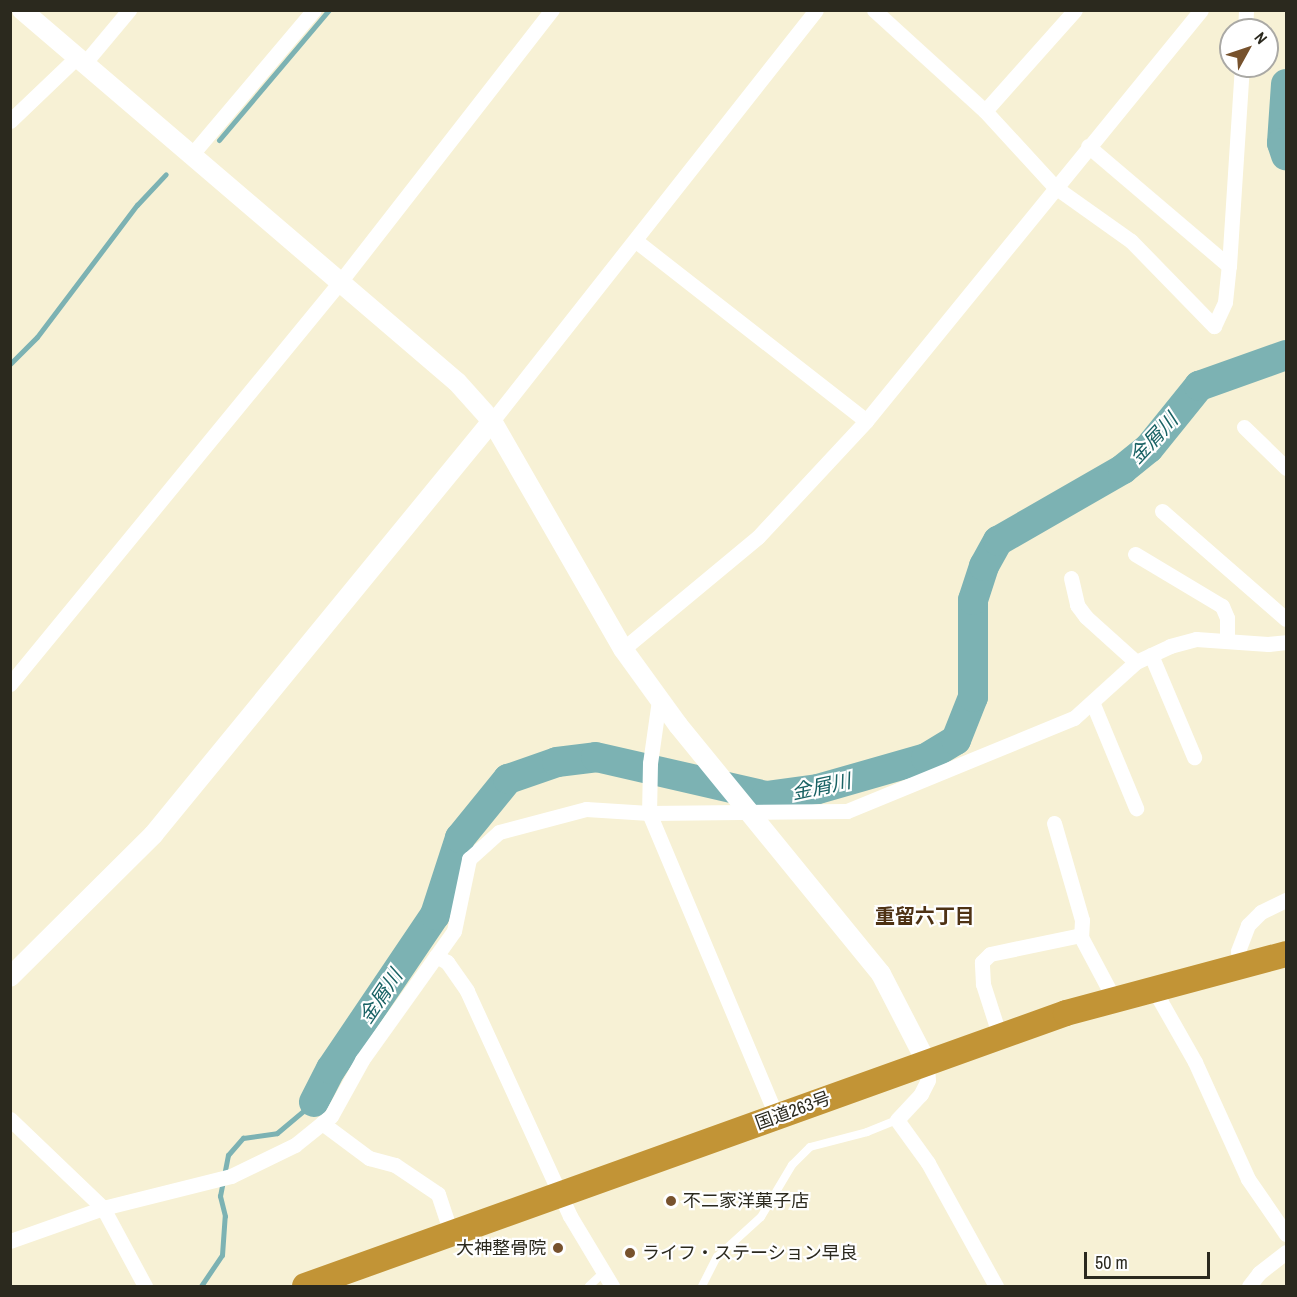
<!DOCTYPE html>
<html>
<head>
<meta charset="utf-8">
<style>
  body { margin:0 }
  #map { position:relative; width:1297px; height:1297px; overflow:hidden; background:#f7f1d5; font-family:"Archivo Narrow","Noto Sans JP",sans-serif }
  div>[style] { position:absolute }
  .stream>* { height:5px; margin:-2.5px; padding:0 2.5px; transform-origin:2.5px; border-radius:2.5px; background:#7cb2b3 }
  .river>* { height:30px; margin:-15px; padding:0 15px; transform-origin:15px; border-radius:15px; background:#7cb2b3 }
  .service>* { height:8px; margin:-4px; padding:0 4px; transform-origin:4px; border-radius:4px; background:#fff }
  .minor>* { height:15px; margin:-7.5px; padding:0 7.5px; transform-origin:7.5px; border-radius:7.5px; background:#fff }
  .tertiary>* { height:20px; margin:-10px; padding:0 10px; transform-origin:10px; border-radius:10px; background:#fff }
  .trunk>* { height:26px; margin:-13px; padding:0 13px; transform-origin:13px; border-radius:13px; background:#c29436 }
  .dots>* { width:16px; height:16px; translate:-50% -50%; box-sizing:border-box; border:3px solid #fff; border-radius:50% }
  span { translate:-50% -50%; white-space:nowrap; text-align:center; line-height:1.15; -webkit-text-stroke:4.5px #fff; paint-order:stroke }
  .street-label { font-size:18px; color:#2b291e }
  .poi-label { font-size:18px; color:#2b291e }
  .left { translate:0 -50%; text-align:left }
  .right { translate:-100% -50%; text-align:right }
  .water-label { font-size:20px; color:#196264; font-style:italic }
  .neighbourhood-label { font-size:20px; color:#4e3214; font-weight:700 }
  .frame { position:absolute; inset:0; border:12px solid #2b291e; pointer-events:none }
  .north { position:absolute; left:1219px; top:18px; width:60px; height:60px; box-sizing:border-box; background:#fff; border:2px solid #aaa9a5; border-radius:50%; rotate:50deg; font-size:16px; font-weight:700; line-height:24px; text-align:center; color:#2b291e }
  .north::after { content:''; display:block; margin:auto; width:21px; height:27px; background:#77522d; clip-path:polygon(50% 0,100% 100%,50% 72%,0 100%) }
  .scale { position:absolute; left:1084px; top:1252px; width:126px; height:27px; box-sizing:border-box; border:3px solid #2b291e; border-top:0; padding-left:8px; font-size:18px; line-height:21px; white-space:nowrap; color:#2b291e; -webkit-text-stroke:4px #fff; paint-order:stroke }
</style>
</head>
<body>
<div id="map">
  <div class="stream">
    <i style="left:219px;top:140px;width:170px;rotate:-49.8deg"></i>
    <i style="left:10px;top:364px;width:38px;rotate:-45deg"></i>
    <i style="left:37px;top:337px;width:166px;rotate:-52.9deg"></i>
    <i style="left:137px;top:205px;width:42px;rotate:-46.9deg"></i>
    <i style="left:201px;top:1286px;width:37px;rotate:-56deg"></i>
    <i style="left:222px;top:1255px;width:39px;rotate:-86deg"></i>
    <i style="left:225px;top:1216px;width:21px;rotate:-104deg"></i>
    <i style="left:220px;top:1196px;width:42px;rotate:-79deg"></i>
    <i style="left:228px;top:1155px;width:23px;rotate:-49deg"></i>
    <i style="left:243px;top:1138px;width:34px;rotate:-8deg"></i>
    <i style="left:277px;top:1133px;width:48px;rotate:-40deg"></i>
  </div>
  <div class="river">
    <i style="left:1286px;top:84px;width:59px;rotate:93.9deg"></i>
    <i style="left:1282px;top:143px;width:13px;rotate:72deg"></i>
    <i style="left:314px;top:1102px;width:37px;rotate:-63deg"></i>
    <i style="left:331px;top:1069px;width:186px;rotate:-56deg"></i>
    <i style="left:435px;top:915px;width:81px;rotate:-72deg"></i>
    <i style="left:460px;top:838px;width:76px;rotate:-50.9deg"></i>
    <i style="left:508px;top:779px;width:52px;rotate:-19.1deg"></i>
    <i style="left:557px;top:762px;width:39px;rotate:-7deg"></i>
    <i style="left:596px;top:757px;width:174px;rotate:12.9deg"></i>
    <i style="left:766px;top:796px;width:52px;rotate:-7.7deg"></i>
    <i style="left:818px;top:789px;width:112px;rotate:-16deg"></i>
    <i style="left:926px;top:758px;width:35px;rotate:-31deg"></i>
    <i style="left:956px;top:740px;width:46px;rotate:-68.4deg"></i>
    <i style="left:973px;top:697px;width:97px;rotate:-90deg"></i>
    <i style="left:973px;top:600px;width:36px;rotate:-72deg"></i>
    <i style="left:984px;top:566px;width:29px;rotate:-61deg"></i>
    <i style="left:998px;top:541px;width:144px;rotate:-29.9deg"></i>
    <i style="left:1123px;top:469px;width:33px;rotate:-39deg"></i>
    <i style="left:1149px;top:448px;width:80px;rotate:-51.1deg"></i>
    <i style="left:1199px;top:386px;width:92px;rotate:-19.6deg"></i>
  </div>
  <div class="service">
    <i style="left:589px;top:1286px;width:18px;rotate:-43deg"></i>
    <i style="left:702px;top:1286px;width:33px;rotate:-63deg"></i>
    <i style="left:717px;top:1257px;width:59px;rotate:-42.3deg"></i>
    <i style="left:761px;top:1217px;width:61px;rotate:-59.2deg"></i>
    <i style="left:792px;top:1165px;width:25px;rotate:-45deg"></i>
    <i style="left:810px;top:1147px;width:59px;rotate:-14.7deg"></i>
    <i style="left:867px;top:1132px;width:32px;rotate:-22deg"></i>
  </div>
  <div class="minor">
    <i style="left:874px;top:10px;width:150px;rotate:42.3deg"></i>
    <i style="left:985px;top:111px;width:103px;rotate:47.4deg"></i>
    <i style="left:1055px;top:187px;width:93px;rotate:35.4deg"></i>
    <i style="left:1131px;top:241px;width:119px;rotate:45.7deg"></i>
    <i style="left:1214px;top:326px;width:26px;rotate:-65deg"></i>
    <i style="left:1225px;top:302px;width:36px;rotate:-84deg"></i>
    <i style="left:1229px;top:266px;width:185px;rotate:-139.6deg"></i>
    <i style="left:1245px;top:30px;width:20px;rotate:-87deg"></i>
    <i style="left:83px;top:65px;width:72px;rotate:-50.1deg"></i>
    <i style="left:985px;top:111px;width:135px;rotate:-48.3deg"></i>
    <i style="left:10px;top:121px;width:91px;rotate:-43.7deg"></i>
    <i style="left:193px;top:153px;width:187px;rotate:-49.8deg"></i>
    <i style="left:636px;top:241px;width:292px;rotate:38deg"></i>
    <i style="left:1229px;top:266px;width:200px;rotate:-86.3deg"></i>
    <i style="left:492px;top:421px;width:523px;rotate:-51.75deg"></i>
    <i style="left:1244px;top:427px;width:59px;rotate:44.3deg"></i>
    <i style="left:1162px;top:511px;width:164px;rotate:41.1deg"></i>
    <i style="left:1135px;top:554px;width:101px;rotate:30.9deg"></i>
    <i style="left:1222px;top:606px;width:13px;rotate:67deg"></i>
    <i style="left:1227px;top:618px;width:23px;rotate:90deg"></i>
    <i style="left:1071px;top:578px;width:28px;rotate:77deg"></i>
    <i style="left:1077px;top:605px;width:15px;rotate:53deg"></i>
    <i style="left:1086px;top:617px;width:67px;rotate:42deg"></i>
    <i style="left:623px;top:649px;width:175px;rotate:-39.7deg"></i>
    <i style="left:758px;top:537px;width:158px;rotate:-47deg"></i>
    <i style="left:866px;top:421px;width:530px;rotate:-50.82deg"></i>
    <i style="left:1151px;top:655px;width:111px;rotate:67.1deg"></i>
    <i style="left:10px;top:684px;width:520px;rotate:-50.62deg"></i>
    <i style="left:340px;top:282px;width:345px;rotate:-52.1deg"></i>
    <i style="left:659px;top:700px;width:64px;rotate:98.1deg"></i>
    <i style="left:650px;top:763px;width:50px;rotate:91.1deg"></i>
    <i style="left:649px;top:813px;width:330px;rotate:67.2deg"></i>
    <i style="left:1093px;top:704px;width:113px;rotate:67.5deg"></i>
    <i style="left:1054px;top:823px;width:101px;rotate:73.9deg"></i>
    <i style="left:1082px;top:920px;width:17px;rotate:93deg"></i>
    <i style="left:1081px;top:937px;width:70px;rotate:62deg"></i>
    <i style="left:436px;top:956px;width:13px;rotate:29deg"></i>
    <i style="left:447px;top:962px;width:35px;rotate:55deg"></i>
    <i style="left:467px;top:991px;width:247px;rotate:65.4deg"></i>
    <i style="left:570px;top:1216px;width:82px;rotate:59deg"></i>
    <i style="left:1241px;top:964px;width:13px;rotate:-103deg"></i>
    <i style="left:1238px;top:951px;width:28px;rotate:-69deg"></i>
    <i style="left:1248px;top:925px;width:18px;rotate:-45deg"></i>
    <i style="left:1261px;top:912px;width:28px;rotate:-26deg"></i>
    <i style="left:1153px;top:988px;width:85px;rotate:60.4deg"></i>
    <i style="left:1195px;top:1062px;width:128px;rotate:65.6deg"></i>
    <i style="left:1248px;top:1179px;width:67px;rotate:55.4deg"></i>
    <i style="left:1000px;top:1037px;width:56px;rotate:-107.8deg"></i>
    <i style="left:983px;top:984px;width:22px;rotate:-93deg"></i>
    <i style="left:982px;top:962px;width:11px;rotate:-45deg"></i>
    <i style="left:990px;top:954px;width:93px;rotate:-11.8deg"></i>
    <i style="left:927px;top:1063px;width:17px;rotate:87deg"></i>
    <i style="left:928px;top:1080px;width:16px;rotate:117deg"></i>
    <i style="left:921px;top:1094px;width:35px;rotate:133deg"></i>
    <i style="left:897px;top:1120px;width:53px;rotate:54.2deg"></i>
    <i style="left:928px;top:1163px;width:141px;rotate:61.1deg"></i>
    <i style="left:10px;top:1119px;width:129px;rotate:43.7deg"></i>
    <i style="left:103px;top:1208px;width:89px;rotate:61.7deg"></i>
    <i style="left:322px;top:1123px;width:59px;rotate:36.7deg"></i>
    <i style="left:369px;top:1158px;width:27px;rotate:15deg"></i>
    <i style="left:395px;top:1165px;width:52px;rotate:34deg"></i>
    <i style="left:438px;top:1194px;width:41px;rotate:71.6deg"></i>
    <i style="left:10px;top:1241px;width:99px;rotate:-19.5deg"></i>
    <i style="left:103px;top:1208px;width:132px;rotate:-14deg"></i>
    <i style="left:231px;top:1176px;width:71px;rotate:-25.8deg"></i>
    <i style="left:295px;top:1145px;width:46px;rotate:-38.9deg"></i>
    <i style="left:331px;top:1116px;width:64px;rotate:-61deg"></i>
    <i style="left:362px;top:1060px;width:158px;rotate:-54.5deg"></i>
    <i style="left:454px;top:931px;width:74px;rotate:-78.2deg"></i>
    <i style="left:469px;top:859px;width:40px;rotate:-42deg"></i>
    <i style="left:499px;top:832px;width:90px;rotate:-14.8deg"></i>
    <i style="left:586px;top:809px;width:63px;rotate:3.6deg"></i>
    <i style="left:649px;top:813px;width:198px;rotate:-0.6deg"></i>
    <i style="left:847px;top:811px;width:245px;rotate:-22.3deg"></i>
    <i style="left:1074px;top:718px;width:84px;rotate:-42.1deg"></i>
    <i style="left:1136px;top:662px;width:38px;rotate:-25deg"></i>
    <i style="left:1170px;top:646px;width:27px;rotate:-15deg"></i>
    <i style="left:1196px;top:639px;width:72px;rotate:4deg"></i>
    <i style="left:1268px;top:644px;width:18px;rotate:-6deg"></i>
    <i style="left:1249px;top:1286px;width:16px;rotate:-52deg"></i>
    <i style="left:1259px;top:1273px;width:34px;rotate:-38deg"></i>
  </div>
  <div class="tertiary">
    <i style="left:22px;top:10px;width:572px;rotate:40.54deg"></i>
    <i style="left:457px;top:382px;width:52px;rotate:48.1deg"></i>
    <i style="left:492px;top:421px;width:263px;rotate:60.1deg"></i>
    <i style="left:623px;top:649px;width:94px;rotate:54.1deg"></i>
    <i style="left:678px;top:725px;width:321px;rotate:50.8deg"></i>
    <i style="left:881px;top:974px;width:100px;rotate:62.7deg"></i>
    <i style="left:10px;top:977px;width:202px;rotate:-44.8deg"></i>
    <i style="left:153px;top:835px;width:535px;rotate:-50.69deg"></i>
  </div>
  <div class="trunk">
    <i style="left:305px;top:1286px;width:808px;rotate:-19.73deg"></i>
    <i style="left:1066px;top:1013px;width:228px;rotate:-15deg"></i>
  </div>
  <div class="dots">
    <i style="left:671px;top:1201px;background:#77522d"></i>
    <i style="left:558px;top:1248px;background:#77522d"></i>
    <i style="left:630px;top:1253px;background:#77522d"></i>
  </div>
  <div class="street-label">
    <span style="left:793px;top:1111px;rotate:-20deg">国道263号</span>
  </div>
  <div class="poi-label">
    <span class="left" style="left:683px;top:1201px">不二家洋菓子店</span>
    <span class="right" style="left:546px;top:1248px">大神整骨院</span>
    <span class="left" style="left:642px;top:1253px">ライフ・ステーション早良</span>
  </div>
  <div class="water-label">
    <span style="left:1153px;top:438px;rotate:-47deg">金屑川</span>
    <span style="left:821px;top:786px;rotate:-12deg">金屑川</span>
    <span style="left:380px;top:996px;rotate:-56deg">金屑川</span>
  </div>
  <div class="neighbourhood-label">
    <span style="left:925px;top:915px">重留六丁目</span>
  </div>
  <div class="frame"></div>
  <div class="north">N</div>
  <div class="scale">50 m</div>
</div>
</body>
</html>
